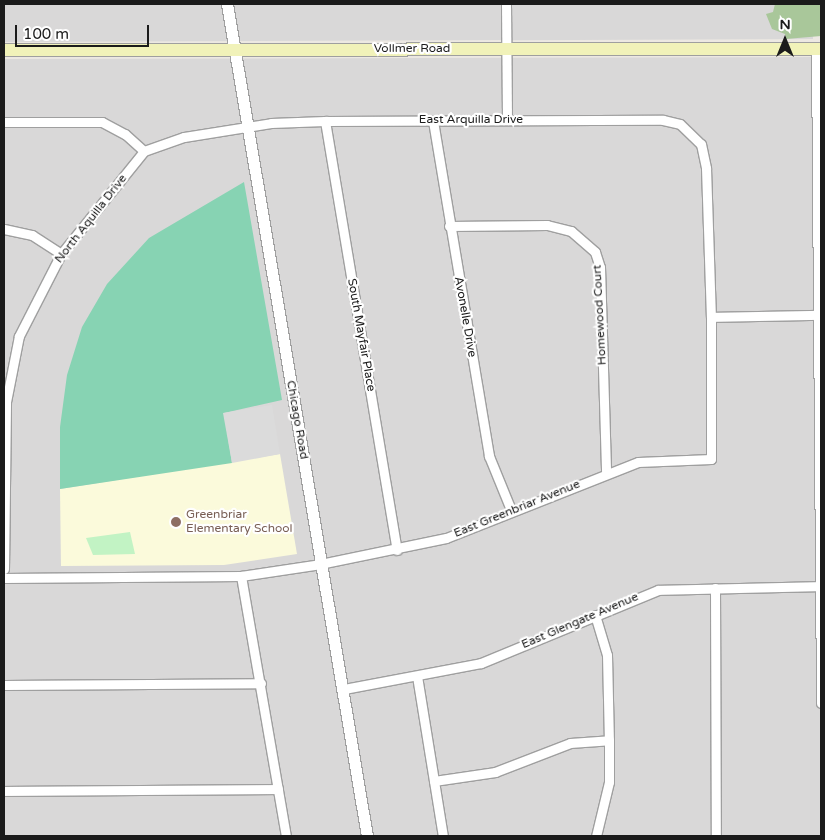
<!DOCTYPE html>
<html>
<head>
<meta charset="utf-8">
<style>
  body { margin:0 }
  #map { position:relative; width:825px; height:840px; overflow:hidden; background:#ece8e2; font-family:"Varela Round",sans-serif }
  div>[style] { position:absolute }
  .residential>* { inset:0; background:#d9d8d8 }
  .education>* { inset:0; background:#fbfadb }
  .forest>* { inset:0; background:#a9c79a }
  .park>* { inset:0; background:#c2f3c4 }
  .pitch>* { inset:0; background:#87d3b3 }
  .parking>* { inset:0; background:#dbdbdb }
  .roads { filter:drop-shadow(1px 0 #9f9f9f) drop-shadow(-1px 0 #9f9f9f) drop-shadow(0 1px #9f9f9f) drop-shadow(0 -1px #9f9f9f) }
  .minor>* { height:9px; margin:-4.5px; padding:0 4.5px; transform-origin:4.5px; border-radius:4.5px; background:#fff }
  .tertiary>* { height:11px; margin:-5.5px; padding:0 5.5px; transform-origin:5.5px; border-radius:5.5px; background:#fff }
  .secondary>* { height:12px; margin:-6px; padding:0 6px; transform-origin:6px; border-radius:6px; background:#f1f2b9 }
  .dots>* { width:14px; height:14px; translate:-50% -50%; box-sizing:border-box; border:2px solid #fff; border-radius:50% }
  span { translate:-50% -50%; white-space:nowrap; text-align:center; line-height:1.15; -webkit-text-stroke:4.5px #fff; paint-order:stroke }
  .street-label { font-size:12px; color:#1b1b1b }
  .education-label { font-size:12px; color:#785e54 }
  .left { translate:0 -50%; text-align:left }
  .frame { position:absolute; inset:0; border:5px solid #1b1b1b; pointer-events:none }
  .north { position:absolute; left:760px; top:15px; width:50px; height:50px; -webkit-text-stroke:4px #fff; paint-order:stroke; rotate:0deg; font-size:14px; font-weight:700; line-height:20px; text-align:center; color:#1b1b1b }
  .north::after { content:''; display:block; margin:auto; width:18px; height:22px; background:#1b1b1b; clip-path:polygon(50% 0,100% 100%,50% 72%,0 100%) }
  .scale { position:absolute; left:15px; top:25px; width:134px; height:22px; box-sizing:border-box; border:2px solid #1b1b1b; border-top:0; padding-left:6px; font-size:15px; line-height:18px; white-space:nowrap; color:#1b1b1b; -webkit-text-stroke:4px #fff; paint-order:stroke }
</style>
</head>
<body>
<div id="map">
  <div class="residential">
    <i style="clip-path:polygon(4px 4px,813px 4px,813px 39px,4px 42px)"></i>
    <i style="clip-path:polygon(821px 57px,821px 836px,4px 836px,4px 59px)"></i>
  </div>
  <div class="education">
    <i style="clip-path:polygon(280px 454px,297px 554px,224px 565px,61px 566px,60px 489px)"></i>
  </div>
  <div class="forest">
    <i style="clip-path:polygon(775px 4px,821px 4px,821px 36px,786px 39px,785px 34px,772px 29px,766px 14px,773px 12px)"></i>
  </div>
  <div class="park">
    <i style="clip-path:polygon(130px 532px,135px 554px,93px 555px,86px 538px)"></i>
  </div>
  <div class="pitch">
    <i style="clip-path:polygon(244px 182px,282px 400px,224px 413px,232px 463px,60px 489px,60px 427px,67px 375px,82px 327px,107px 284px,149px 238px)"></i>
  </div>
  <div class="parking">
    <i style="clip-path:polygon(272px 405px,280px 454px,232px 463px,223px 413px)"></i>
  </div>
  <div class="roads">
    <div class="minor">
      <i style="left:506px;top:4px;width:116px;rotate:89.5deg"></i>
      <i style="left:816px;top:49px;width:654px;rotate:89.56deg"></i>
      <i style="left:325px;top:121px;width:435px;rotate:80.5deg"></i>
      <i style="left:433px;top:121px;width:340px;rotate:80.5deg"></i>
      <i style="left:489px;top:456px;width:58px;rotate:67.8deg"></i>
      <i style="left:4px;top:122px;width:98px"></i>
      <i style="left:102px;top:122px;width:26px;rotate:28deg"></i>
      <i style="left:125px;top:134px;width:25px;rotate:42deg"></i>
      <i style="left:449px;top:226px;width:98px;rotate:-0.6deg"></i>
      <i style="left:547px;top:225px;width:25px;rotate:14deg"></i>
      <i style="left:571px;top:231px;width:32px;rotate:41deg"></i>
      <i style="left:595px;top:252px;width:16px;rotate:72deg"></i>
      <i style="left:600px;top:267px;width:206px;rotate:88.3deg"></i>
      <i style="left:4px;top:229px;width:29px;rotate:12deg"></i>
      <i style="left:32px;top:235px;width:35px;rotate:33deg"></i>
      <i style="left:711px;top:317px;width:107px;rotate:-1.1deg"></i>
      <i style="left:4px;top:569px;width:167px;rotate:-89.3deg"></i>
      <i style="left:6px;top:402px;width:67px;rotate:-78.9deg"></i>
      <i style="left:19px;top:336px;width:92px;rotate:-62.9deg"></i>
      <i style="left:61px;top:254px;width:132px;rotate:-51.1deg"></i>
      <i style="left:144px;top:151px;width:42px;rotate:-19.3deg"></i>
      <i style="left:184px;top:137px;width:88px;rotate:-9.1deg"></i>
      <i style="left:271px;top:123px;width:54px;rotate:-2.1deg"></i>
      <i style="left:325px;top:121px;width:338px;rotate:-0.2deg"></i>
      <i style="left:663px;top:120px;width:17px;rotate:13deg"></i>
      <i style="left:680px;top:124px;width:29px;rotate:44deg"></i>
      <i style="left:701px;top:144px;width:25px;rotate:78deg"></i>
      <i style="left:706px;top:168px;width:149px;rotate:88.1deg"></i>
      <i style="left:711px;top:317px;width:142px;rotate:90deg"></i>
      <i style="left:711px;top:459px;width:73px;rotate:177.6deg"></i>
      <i style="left:638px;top:462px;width:206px;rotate:158.4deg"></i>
      <i style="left:446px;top:538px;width:128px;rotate:168.3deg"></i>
      <i style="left:321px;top:564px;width:81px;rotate:171.5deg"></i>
      <i style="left:241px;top:576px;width:237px;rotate:179.5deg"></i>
      <i style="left:241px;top:576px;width:264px;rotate:80.2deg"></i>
      <i style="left:715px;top:588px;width:248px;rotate:89.8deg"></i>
      <i style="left:595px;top:615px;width:42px;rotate:73.3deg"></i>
      <i style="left:607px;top:655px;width:85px;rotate:88.7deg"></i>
      <i style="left:609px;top:740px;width:42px;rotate:90deg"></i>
      <i style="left:609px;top:782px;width:56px;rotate:103.5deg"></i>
      <i style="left:417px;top:676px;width:162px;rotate:80.8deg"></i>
      <i style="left:4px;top:685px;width:257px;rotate:-0.4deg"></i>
      <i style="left:344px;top:689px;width:139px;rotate:-10.7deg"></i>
      <i style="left:481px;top:663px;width:191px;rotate:-22.4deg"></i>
      <i style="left:658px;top:590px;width:162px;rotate:-1.4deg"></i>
      <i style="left:434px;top:781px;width:62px;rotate:-8.4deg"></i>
      <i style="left:495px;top:772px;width:80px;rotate:-21.1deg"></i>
      <i style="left:570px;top:743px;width:39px;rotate:-4deg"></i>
      <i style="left:4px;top:791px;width:274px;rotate:-0.4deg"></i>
    </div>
    <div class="tertiary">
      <i style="left:227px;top:4px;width:844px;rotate:80.45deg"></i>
    </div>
    <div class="secondary">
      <i style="left:4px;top:50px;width:817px;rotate:-0.07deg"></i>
    </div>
  </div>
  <div class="dots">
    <i style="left:176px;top:522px;background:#8d6e63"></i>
  </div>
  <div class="street-label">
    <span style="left:412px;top:49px">Vollmer Road</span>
    <span style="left:471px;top:120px">East Arquilla Drive</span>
    <span style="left:91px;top:219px;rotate:-52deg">North Aquilla Drive</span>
    <span style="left:600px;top:315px;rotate:-93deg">Homewood Court</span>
    <span style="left:465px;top:317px;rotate:80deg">Avonelle Drive</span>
    <span style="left:361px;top:335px;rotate:80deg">South Mayfair Place</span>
    <span style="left:297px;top:420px;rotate:80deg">Chicago Road</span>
    <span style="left:517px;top:509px;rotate:-22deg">East Greenbriar Avenue</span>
    <span style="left:580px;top:621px;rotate:-23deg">East Glengate Avenue</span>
  </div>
  <div class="education-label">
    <span class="left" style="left:186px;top:522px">Greenbriar<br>Elementary School</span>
  </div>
  <div class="frame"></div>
  <div class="north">N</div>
  <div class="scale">100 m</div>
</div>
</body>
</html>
